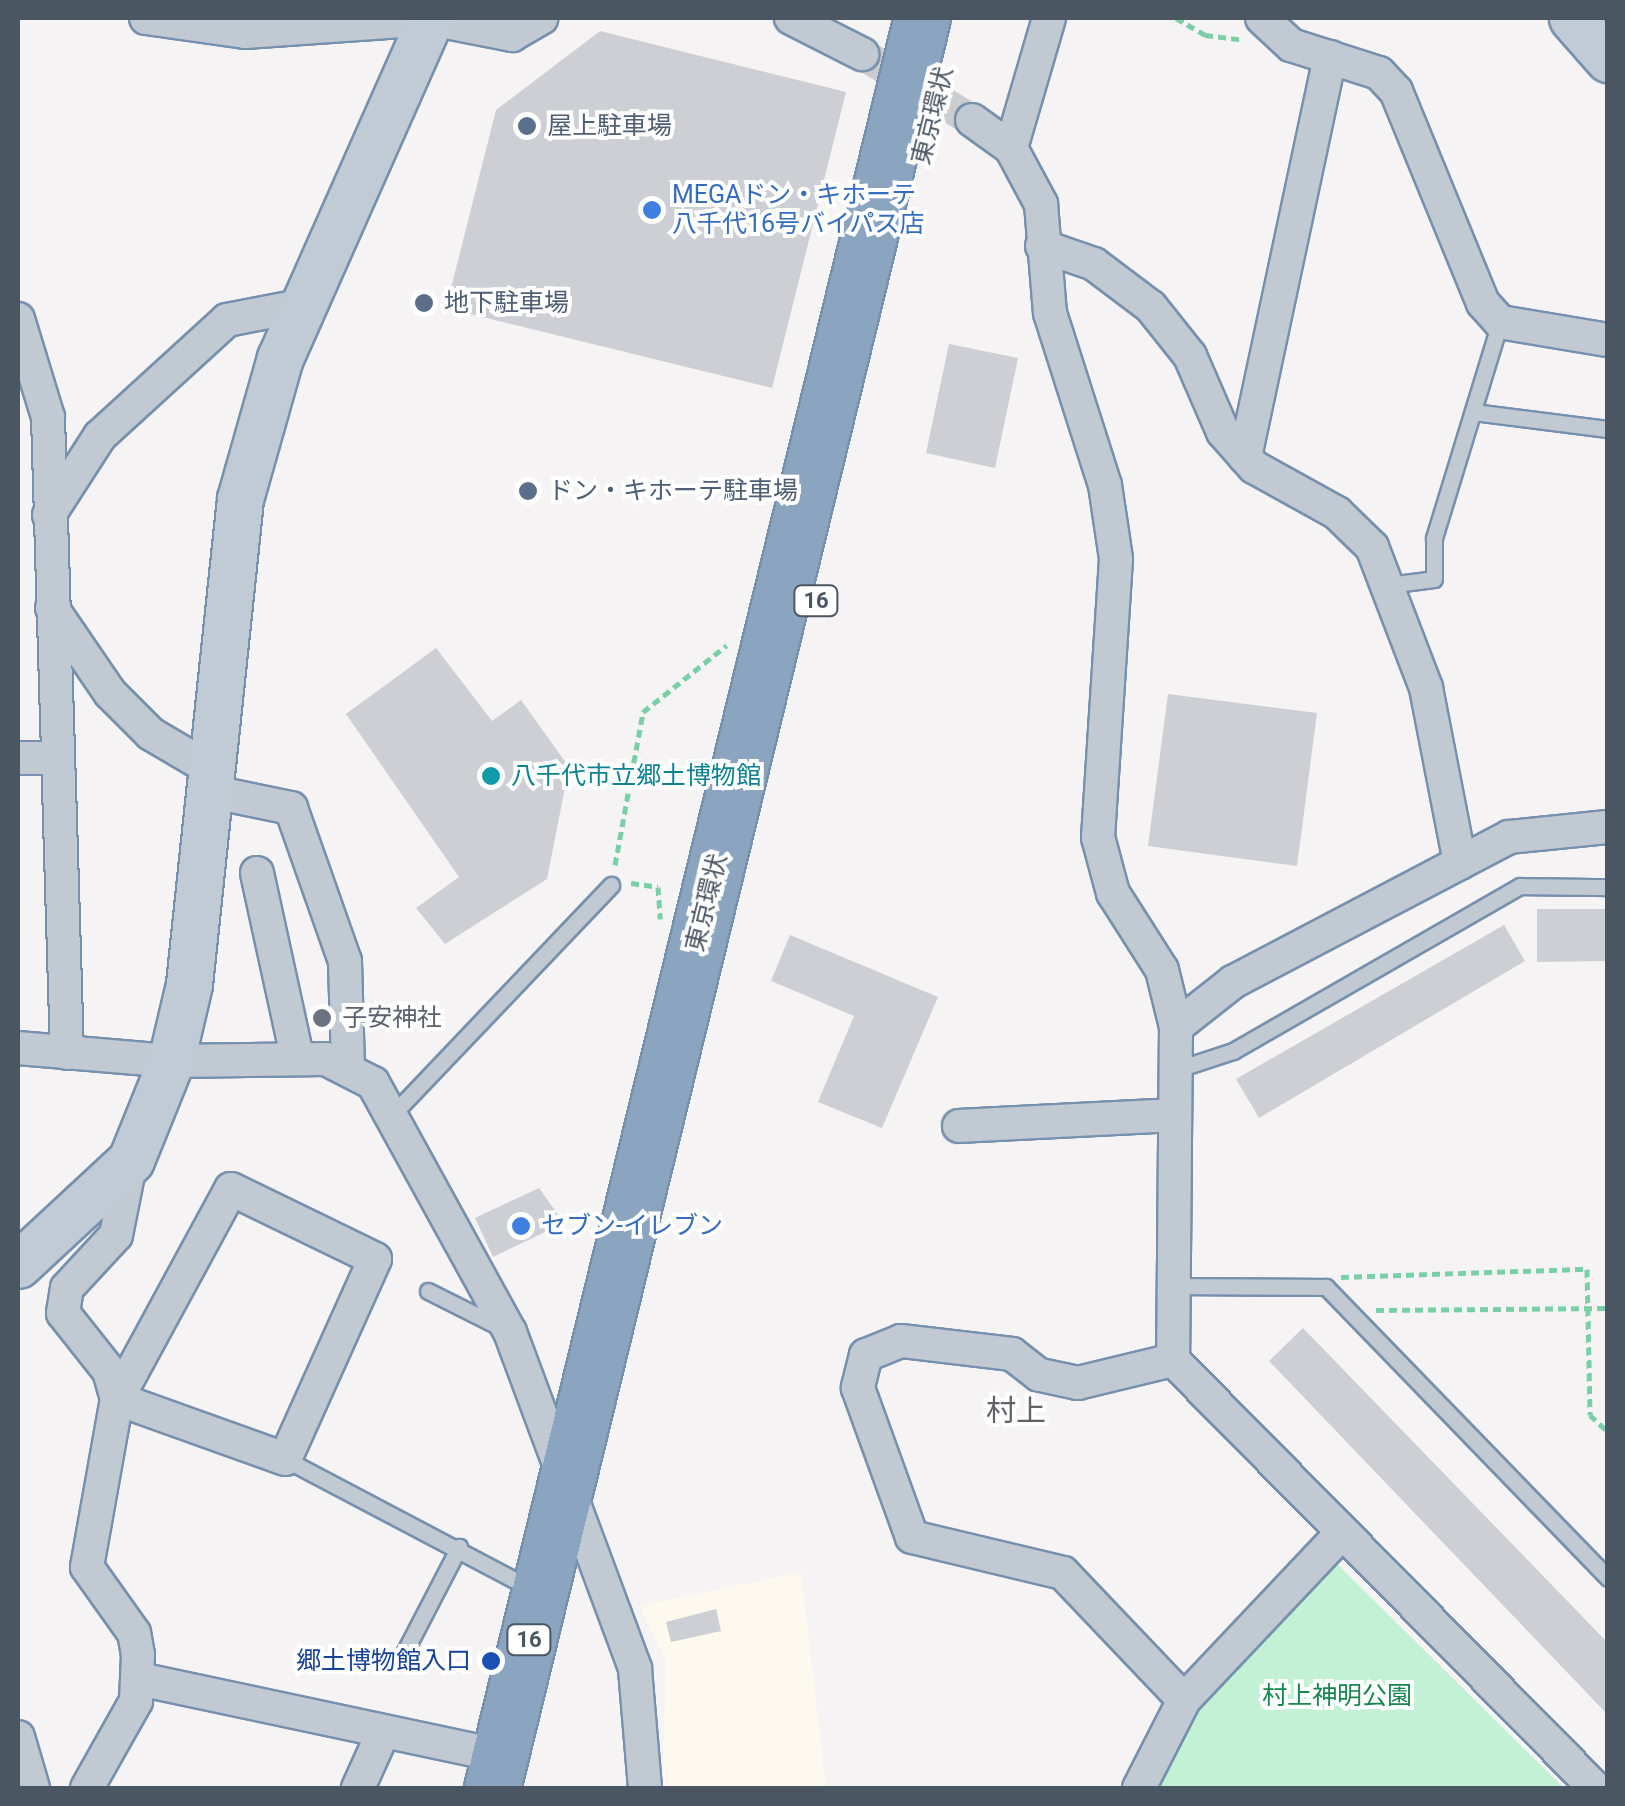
<!DOCTYPE html>
<html>
<head>
<meta charset="utf-8">
<style>
  body { margin:0 }
  #map { position:relative; width:1625px; height:1806px; overflow:hidden; background:#f5f3f3; font-family:Roboto,"Noto Sans JP",sans-serif }
  div>[style] { position:absolute }
  .commercial>* { inset:0; background:#fdf9ef }
  .green>* { inset:0; background:#c3f1d5 }
  .building>* { inset:0; background:#cdcfd5 }
  .street-tunnel>* { height:32px; margin-top:-16px; transform-origin:0; background:repeating-linear-gradient(90deg,#caccce 0 32px,transparent 0 48px) }
  .path>* { height:5px; margin-top:-2.5px; transform-origin:0; background:repeating-linear-gradient(90deg,#7ad0a6 0 8px,transparent 0 13px) }
  .roads { filter:drop-shadow(2px 0 #7690ad) drop-shadow(-2px 0 #7690ad) drop-shadow(0 2px #7690ad) drop-shadow(0 -2px #7690ad) }
  .lane>* { height:15px; margin:-7.5px; padding:0 7.5px; transform-origin:7.5px; border-radius:7.5px; background:#c1cad2 }
  .street>* { height:32px; margin:-16px; padding:0 16px; transform-origin:16px; border-radius:16px; background:#c1cad2 }
  .secondary>* { height:45px; margin:-22.5px; padding:0 22.5px; transform-origin:22.5px; border-radius:22.5px; background:#c1cbd6 }
  .highway>* { height:55px; margin:-27.5px; padding:0 27.5px; transform-origin:27.5px; border-radius:27.5px; background:#8ba5c1 }
  .dots>* { width:28px; height:28px; translate:-50% -50%; box-sizing:border-box; border:5px solid #fff; border-radius:50% }
  span { translate:-50% -50%; white-space:nowrap; text-align:center; line-height:1.15; -webkit-text-stroke:8px #fff; paint-order:stroke }
  .shield-label span { padding:2px 8px; background:#fff; border:2px solid; border-radius:8px; -webkit-text-stroke-width:0 }
  .shield-label { font-size:22px; color:#4a5661; font-weight:700 }
  .street-label { font-size:25px; color:#4a5661 }
  .service-label { font-size:25px; color:#4e5e75 }
  .left { translate:0 -50%; text-align:left }
  .shop-label { font-size:25px; color:#366cbe }
  .culture-label { font-size:25px; color:#0d838f }
  .worship-label { font-size:25px; color:#5b616d }
  .transit-label { font-size:25px; color:#164399 }
  .right { translate:-100% -50%; text-align:right }
  .park-label { font-size:25px; color:#17864f }
  .quarter-label { font-size:30px; color:#5f6368 }
  .frame { position:absolute; inset:0; border:20px solid #4a5661; pointer-events:none }
</style>
</head>
<body>
<div id="map">
  <div class="commercial">
    <i style="clip-path:polygon(801px 1572px,826px 1788px,648px 1788px,663px 1772px,666px 1662px,640px 1606px)"></i>
  </div>
  <div class="green">
    <i style="clip-path:polygon(1330px 1565px,1338px 1565px,1564px 1788px,1149px 1788px,1181px 1730px)"></i>
  </div>
  <div class="building">
    <i style="clip-path:polygon(600px 31px,846px 92px,772px 388px,446px 308px,496px 110px)"></i>
    <i style="clip-path:polygon(949px 344px,1018px 358px,995px 468px,926px 453px)"></i>
    <i style="clip-path:polygon(436px 648px,492px 721px,521px 700px,569px 767px,547px 879px,445px 944px,416px 908px,459px 877px,346px 714px)"></i>
    <i style="clip-path:polygon(1168px 694px,1317px 713px,1297px 866px,1148px 846px)"></i>
    <i style="clip-path:polygon(1537px 909px,1608px 909px,1608px 961px,1537px 962px)"></i>
    <i style="clip-path:polygon(1504px 925px,1525px 961px,1259px 1118px,1236px 1079px)"></i>
    <i style="clip-path:polygon(790px 935px,938px 997px,882px 1128px,818px 1102px,854px 1016px,771px 981px)"></i>
    <i style="clip-path:polygon(539px 1188px,564px 1223px,493px 1257px,475px 1218px)"></i>
    <i style="clip-path:polygon(1303px 1328px,1608px 1643px,1608px 1715px,1269px 1361px)"></i>
    <i style="clip-path:polygon(716px 1609px,721px 1631px,671px 1642px,666px 1622px)"></i>
  </div>
  <div class="street-tunnel">
    <i style="left:862px;top:54px;width:128px;rotate:31deg"></i>
  </div>
  <div class="path">
    <i style="left:1176px;top:18px;width:34px;rotate:30deg"></i>
    <i style="left:1205px;top:35px;width:38px;rotate:7deg"></i>
    <i style="left:615px;top:865px;width:156px;rotate:-79.6deg"></i>
    <i style="left:643px;top:712px;width:107px;rotate:-38.6deg"></i>
    <i style="left:631px;top:883px;width:27px;rotate:8deg"></i>
    <i style="left:658px;top:887px;width:32px;rotate:86deg"></i>
    <i style="left:1341px;top:1277px;width:246px;rotate:-1.9deg"></i>
    <i style="left:1587px;top:1269px;width:146px;rotate:88.8deg"></i>
    <i style="left:1590px;top:1415px;width:25px;rotate:43deg"></i>
    <i style="left:1376px;top:1310px;width:232px;rotate:-0.5deg"></i>
  </div>
  <div class="roads">
    <div class="lane">
      <i style="left:1473px;top:412px;width:136px;rotate:7.2deg"></i>
      <i style="left:1388px;top:585px;width:46px;rotate:-7.4deg"></i>
      <i style="left:1434px;top:579px;width:41px;rotate:-90deg"></i>
      <i style="left:1434px;top:538px;width:226px;rotate:-73deg"></i>
      <i style="left:1175px;top:1070px;width:61px;rotate:-18.1deg"></i>
      <i style="left:1233px;top:1051px;width:331px;rotate:-29.9deg"></i>
      <i style="left:1520px;top:886px;width:88px;rotate:0.7deg"></i>
      <i style="left:394px;top:1113px;width:315px;rotate:-46.4deg"></i>
      <i style="left:1173px;top:1286px;width:153px;rotate:0.4deg"></i>
      <i style="left:1326px;top:1287px;width:405px;rotate:45.9deg"></i>
      <i style="left:428px;top:1291px;width:80px;rotate:26.6deg"></i>
      <i style="left:285px;top:1459px;width:277px;rotate:27.8deg"></i>
      <i style="left:403px;top:1655px;width:122px;rotate:-62.6deg"></i>
    </div>
    <div class="street">
      <i style="left:146px;top:18px;width:100px;rotate:8deg"></i>
      <i style="left:245px;top:32px;width:186px;rotate:-4deg"></i>
      <i style="left:431px;top:19px;width:83px;rotate:11.2deg"></i>
      <i style="left:512px;top:35px;width:34px;rotate:-30deg"></i>
      <i style="left:791px;top:18px;width:80px;rotate:26.9deg"></i>
      <i style="left:1262px;top:18px;width:40px;rotate:43deg"></i>
      <i style="left:1291px;top:45px;width:92px;rotate:17.7deg"></i>
      <i style="left:1379px;top:73px;width:25px;rotate:47deg"></i>
      <i style="left:1396px;top:91px;width:229px;rotate:67.7deg"></i>
      <i style="left:1483px;top:303px;width:25px;rotate:48deg"></i>
      <i style="left:1500px;top:322px;width:109px;rotate:9.5deg"></i>
      <i style="left:972px;top:120px;width:48px;rotate:35.7deg"></i>
      <i style="left:1011px;top:148px;width:64px;rotate:61.8deg"></i>
      <i style="left:1041px;top:204px;width:109px;rotate:85.3deg"></i>
      <i style="left:1050px;top:313px;width:181px;rotate:72.3deg"></i>
      <i style="left:1105px;top:485px;width:75px;rotate:81.5deg"></i>
      <i style="left:1116px;top:559px;width:279px;rotate:93.7deg"></i>
      <i style="left:1098px;top:837px;width:58px;rotate:75deg"></i>
      <i style="left:1113px;top:893px;width:91px;rotate:57.5deg"></i>
      <i style="left:1162px;top:970px;width:59px;rotate:76.2deg"></i>
      <i style="left:1176px;top:1027px;width:333px;rotate:90.5deg"></i>
      <i style="left:1173px;top:1360px;width:601px;rotate:45.4deg"></i>
      <i style="left:1011px;top:148px;width:135px;rotate:-73.7deg"></i>
      <i style="left:1042px;top:246px;width:55px;rotate:19.1deg"></i>
      <i style="left:1094px;top:264px;width:71px;rotate:37deg"></i>
      <i style="left:1151px;top:307px;width:63px;rotate:51.5deg"></i>
      <i style="left:1190px;top:356px;width:83px;rotate:66.5deg"></i>
      <i style="left:1223px;top:432px;width:47px;rotate:48.5deg"></i>
      <i style="left:1254px;top:467px;width:95px;rotate:29deg"></i>
      <i style="left:1337px;top:513px;width:49px;rotate:44.2deg"></i>
      <i style="left:1372px;top:547px;width:151px;rotate:69deg"></i>
      <i style="left:1426px;top:688px;width:178px;rotate:79deg"></i>
      <i style="left:18px;top:319px;width:102px;rotate:73deg"></i>
      <i style="left:48px;top:417px;width:636px;rotate:88.29deg"></i>
      <i style="left:1245px;top:457px;width:409px;rotate:-78deg"></i>
      <i style="left:49px;top:515px;width:94px;rotate:-57.2deg"></i>
      <i style="left:100px;top:436px;width:172px;rotate:-42.4deg"></i>
      <i style="left:227px;top:320px;width:78px;rotate:-11deg"></i>
      <i style="left:52px;top:608px;width:103px;rotate:55.7deg"></i>
      <i style="left:110px;top:693px;width:58px;rotate:45deg"></i>
      <i style="left:151px;top:734px;width:69px;rotate:30.3deg"></i>
      <i style="left:18px;top:758px;width:38px"></i>
      <i style="left:208px;top:791px;width:85px;rotate:11.6deg"></i>
      <i style="left:291px;top:808px;width:162px;rotate:70.6deg"></i>
      <i style="left:345px;top:961px;width:107px;rotate:88.4deg"></i>
      <i style="left:257px;top:873px;width:188px;rotate:77.7deg"></i>
      <i style="left:1176px;top:1027px;width:73px;rotate:-38.3deg"></i>
      <i style="left:1233px;top:982px;width:312px;rotate:-27.7deg"></i>
      <i style="left:1509px;top:837px;width:100px;rotate:-5.8deg"></i>
      <i style="left:18px;top:1048px;width:154px;rotate:4.9deg"></i>
      <i style="left:171px;top:1061px;width:155px;rotate:-0.7deg"></i>
      <i style="left:326px;top:1059px;width:53px;rotate:27.1deg"></i>
      <i style="left:373px;top:1083px;width:284px;rotate:61.2deg"></i>
      <i style="left:510px;top:1332px;width:359px;rotate:69.6deg"></i>
      <i style="left:635px;top:1669px;width:119px;rotate:85.2deg"></i>
      <i style="left:959px;top:1126px;width:216px;rotate:-2.9deg"></i>
      <i style="left:231px;top:1189px;width:160px;rotate:25.9deg"></i>
      <i style="left:375px;top:1259px;width:219px;rotate:114.2deg"></i>
      <i style="left:285px;top:1459px;width:178px;rotate:-160.3deg"></i>
      <i style="left:117px;top:1399px;width:239px;rotate:-61.5deg"></i>
      <i style="left:1173px;top:1360px;width:98px;rotate:166.4deg"></i>
      <i style="left:1078px;top:1383px;width:40px;rotate:-168deg"></i>
      <i style="left:1039px;top:1375px;width:34px;rotate:-142deg"></i>
      <i style="left:1012px;top:1354px;width:112px;rotate:-173.3deg"></i>
      <i style="left:901px;top:1341px;width:38px;rotate:158deg"></i>
      <i style="left:866px;top:1355px;width:34px;rotate:104deg"></i>
      <i style="left:858px;top:1388px;width:158px;rotate:70.1deg"></i>
      <i style="left:912px;top:1537px;width:155px;rotate:13.4deg"></i>
      <i style="left:1063px;top:1573px;width:175px;rotate:46.4deg"></i>
      <i style="left:139px;top:1679px;width:369px;rotate:12deg"></i>
      <i style="left:18px;top:1737px;width:53px;rotate:73.6deg"></i>
      <i style="left:87px;top:1788px;width:100px;rotate:-60.6deg"></i>
      <i style="left:136px;top:1701px;width:46px;rotate:-87.5deg"></i>
      <i style="left:138px;top:1655px;width:22px;rotate:-100deg"></i>
      <i style="left:134px;top:1633px;width:81px;rotate:-125.5deg"></i>
      <i style="left:87px;top:1567px;width:171px;rotate:-79.9deg"></i>
      <i style="left:117px;top:1399px;width:29px;rotate:-106deg"></i>
      <i style="left:109px;top:1371px;width:74px;rotate:-128.4deg"></i>
      <i style="left:63px;top:1313px;width:25px;rotate:-81deg"></i>
      <i style="left:67px;top:1288px;width:72px;rotate:-47.2deg"></i>
      <i style="left:116px;top:1235px;width:76px;rotate:-78.7deg"></i>
      <i style="left:358px;top:1788px;width:56px;rotate:-65.7deg"></i>
      <i style="left:1139px;top:1788px;width:99px;rotate:-62.9deg"></i>
      <i style="left:1184px;top:1700px;width:228px;rotate:-46.6deg"></i>
    </div>
    <div class="secondary">
      <i style="left:1572px;top:18px;width:55px;rotate:48.7deg"></i>
      <i style="left:18px;top:1265px;width:154px;rotate:-42.9deg"></i>
      <i style="left:131px;top:1160px;width:107px;rotate:-68deg"></i>
      <i style="left:171px;top:1061px;width:79px;rotate:-76.8deg"></i>
      <i style="left:189px;top:984px;width:488px;rotate:-84deg"></i>
      <i style="left:240px;top:499px;width:147px;rotate:-74.2deg"></i>
      <i style="left:280px;top:358px;width:372px;rotate:-66.1deg"></i>
    </div>
    <div class="highway">
      <i style="left:492px;top:1788px;width:1821px;rotate:-76.35deg"></i>
    </div>
  </div>
  <div class="dots">
    <i style="left:527px;top:126px;background:#5c6f8a"></i>
    <i style="left:652px;top:210px;background:#3f7fe0"></i>
    <i style="left:424px;top:303px;background:#5c6f8a"></i>
    <i style="left:528px;top:491px;background:#5c6f8a"></i>
    <i style="left:491px;top:776px;background:#0f9aa8"></i>
    <i style="left:322px;top:1018px;background:#6b7280"></i>
    <i style="left:521px;top:1226px;background:#3f7fe0"></i>
    <i style="left:491px;top:1661px;background:#1a4fb4"></i>
  </div>
  <div class="shield-label">
    <span style="left:816px;top:601px">16</span>
    <span style="left:529px;top:1640px">16</span>
  </div>
  <div class="street-label">
    <span style="left:933px;top:116px;rotate:-76deg">東京環状</span>
    <span style="left:707px;top:903px;rotate:-76deg">東京環状</span>
  </div>
  <div class="service-label">
    <span class="left" style="left:547px;top:126px">屋上駐車場</span>
    <span class="left" style="left:444px;top:303px">地下駐車場</span>
    <span class="left" style="left:548px;top:491px">ドン・キホーテ駐車場</span>
  </div>
  <div class="shop-label">
    <span class="left" style="left:672px;top:210px">MEGAドン・キホーテ<br>八千代16号バイパス店</span>
    <span class="left" style="left:541px;top:1226px">セブン-イレブン</span>
  </div>
  <div class="culture-label">
    <span class="left" style="left:511px;top:776px">八千代市立郷土博物館</span>
  </div>
  <div class="worship-label">
    <span class="left" style="left:342px;top:1018px">子安神社</span>
  </div>
  <div class="transit-label">
    <span class="right" style="left:471px;top:1661px">郷土博物館入口</span>
  </div>
  <div class="park-label">
    <span style="left:1337px;top:1696px">村上神明公園</span>
  </div>
  <div class="quarter-label">
    <span style="left:1016px;top:1411px">村上</span>
  </div>
  <div class="frame"></div>
</div>
</body>
</html>
